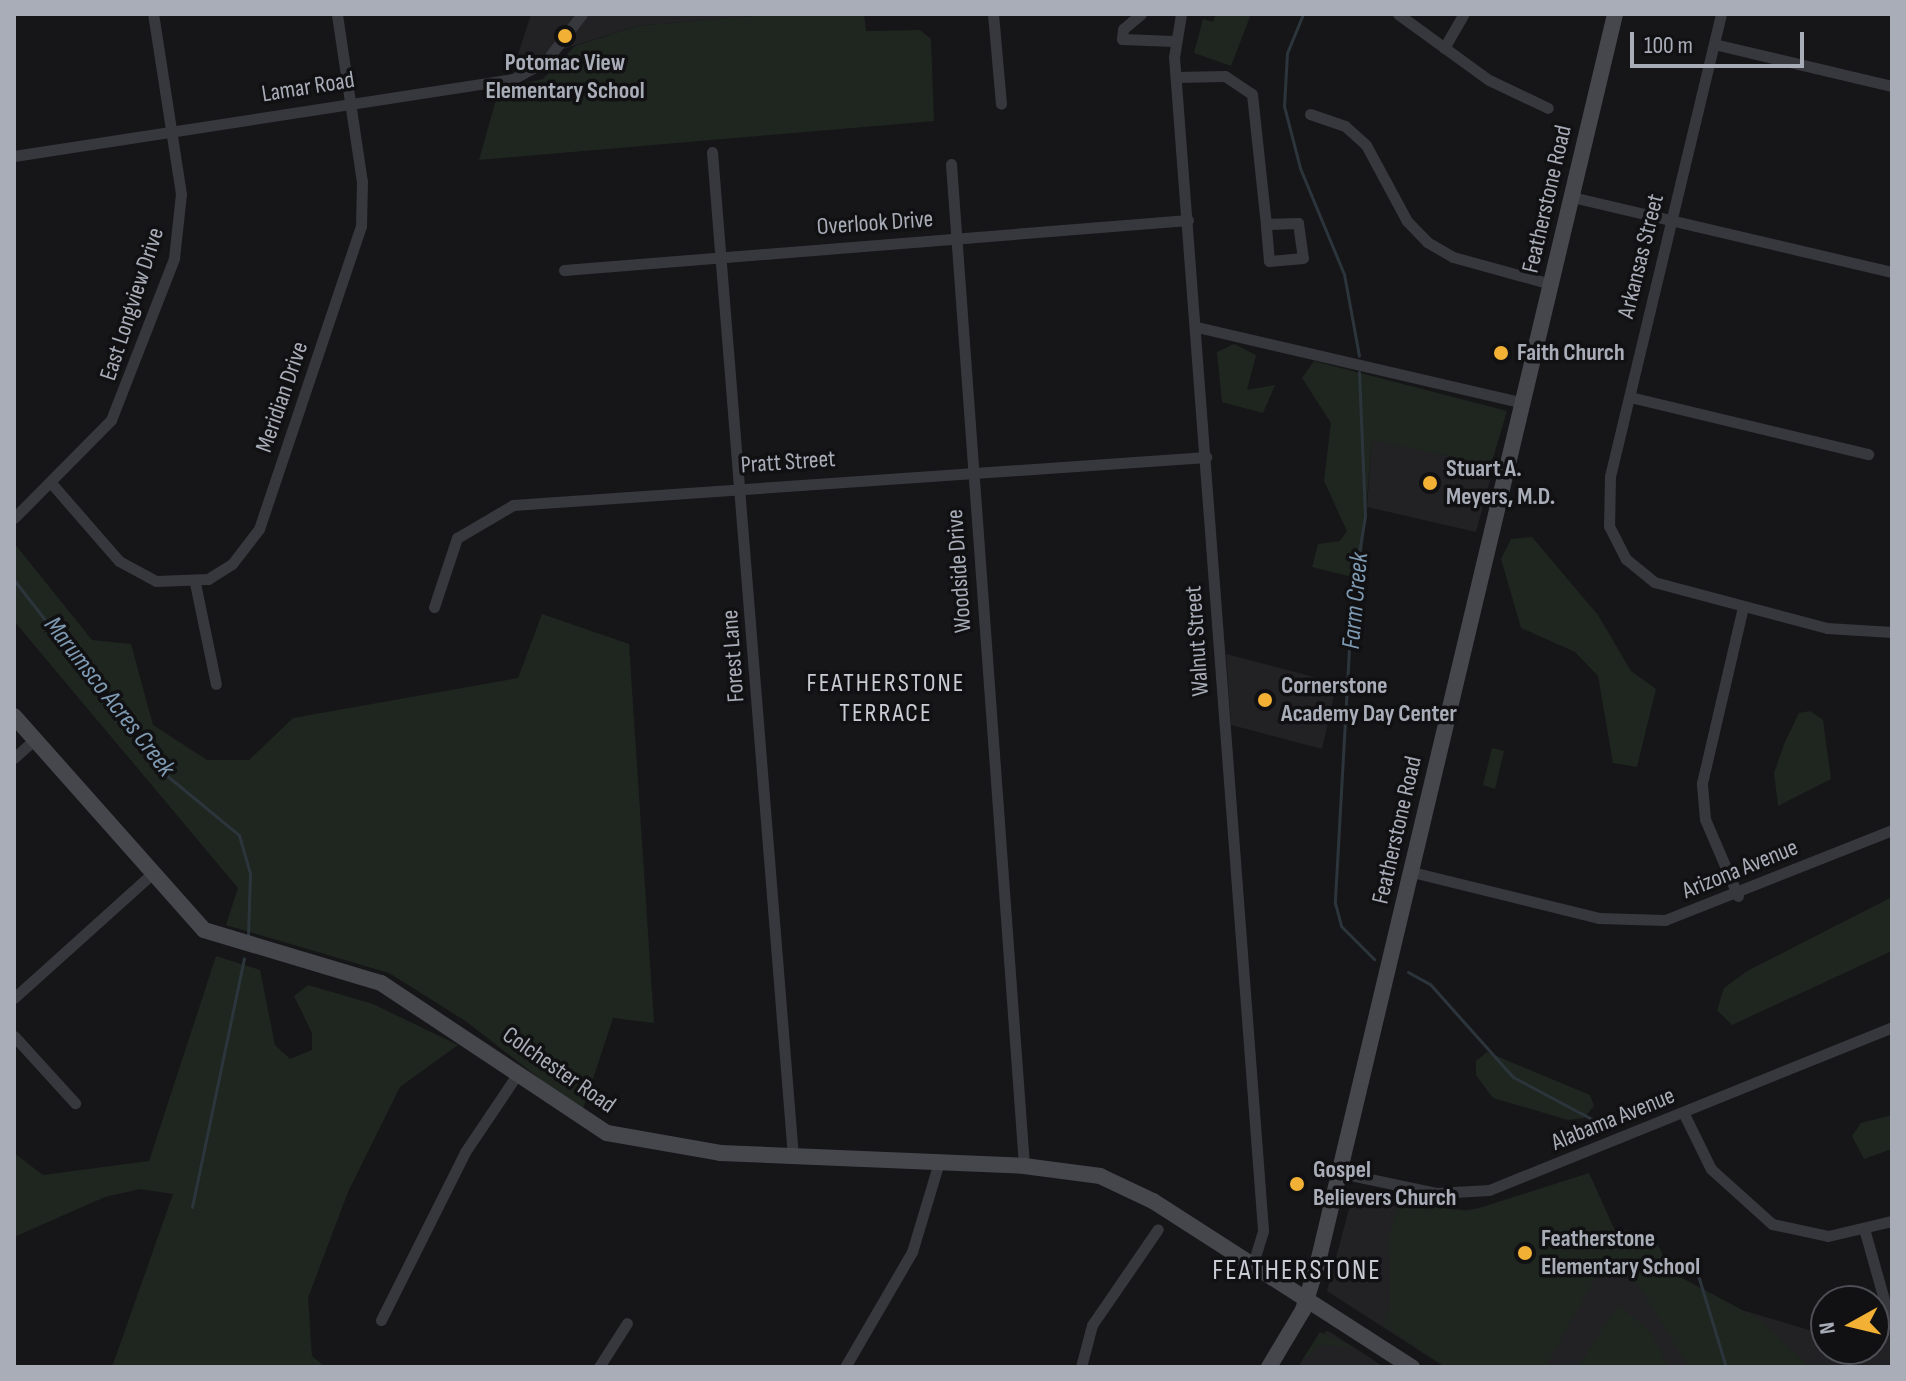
<!DOCTYPE html>
<html>
<head>
<meta charset="utf-8">
<style>
  body { margin:0 }
  #map { position:relative; width:1906px; height:1381px; overflow:hidden; background:#161618; font-family:"Sofia Sans Condensed",sans-serif }
  div>[style] { position:absolute }
  .built>* { inset:0; background:#222225 }
  .green>* { inset:0; background:#1e261f }
  .stream>* { height:3px; margin:-1.5px; padding:0 1.5px; transform-origin:1.5px; border-radius:1.5px; background:#2c353c }
  .street>* { height:11px; margin:-5.5px; padding:0 5.5px; transform-origin:5.5px; border-radius:5.5px; background:#37383d }
  .secondary>* { height:16px; margin:-8px; padding:0 8px; transform-origin:8px; border-radius:8px; background:#45474d }
  .dots>* { width:22px; height:22px; translate:-50% -50%; box-sizing:border-box; border:4px solid #111113; border-radius:50% }
  span { translate:-50% -50%; white-space:nowrap; text-align:center; line-height:1.15; -webkit-text-stroke:7px #111113; paint-order:stroke }
  .poi-label { font-size:24px; color:#a8adb8; font-weight:700 }
  .left { translate:0 -50%; text-align:left }
  .street-label { font-size:24px; color:#a8adb8 }
  .water-label { font-size:26px; color:#7f9bb3; font-style:italic }
  .neighbourhood-label { font-size:26px; color:#c9ccd4; letter-spacing:2px }
  .quarter-label { font-size:28px; color:#c9ccd4; letter-spacing:2px }
  .frame { position:absolute; inset:0; border:16px solid #a8adb8; pointer-events:none }
  .north { position:absolute; left:1810px; top:1285px; width:80px; height:80px; box-sizing:border-box; background:#111113; border:2px solid #4d4f55; border-radius:50%; rotate:262deg; font-size:22px; font-weight:700; line-height:32px; text-align:center; color:#a8adb8 }
  .north::after { content:''; display:block; margin:auto; width:28px; height:36px; background:#f2b134; clip-path:polygon(50% 0,100% 100%,50% 72%,0 100%) }
  .scale { position:absolute; left:1630px; top:32px; width:174px; height:36px; box-sizing:border-box; border:4px solid #a8adb8; border-top:0; padding-left:10px; font-size:24px; line-height:28px; white-space:nowrap; color:#a8adb8; -webkit-text-stroke:6px #111113; paint-order:stroke }
</style>
</head>
<body>
<div id="map">
  <div class="built">
    <i style="clip-path:polygon(531px 14px,780px 14px,637px 26px,515px 64px)"></i>
    <i style="clip-path:polygon(1372px 439px,1494px 466px,1476px 532px,1367px 507px)"></i>
    <i style="clip-path:polygon(1226px 654px,1337px 683px,1322px 749px,1231px 725px)"></i>
    <i style="clip-path:polygon(1589px 1173px,1614px 1229px,1652px 1233px,1671px 1272px,1718px 1303px,1826px 1335px,1826px 1349px,1874px 1349px,1874px 1315px,1892px 1308px,1892px 1367px,1445px 1367px,1327px 1291px,1353px 1194px,1456px 1212px,1508px 1203px)"></i>
    <i style="clip-path:polygon(1326px 1331px,1330px 1332px,1384px 1367px,1298px 1367px)"></i>
  </div>
  <div class="green">
    <i style="clip-path:polygon(780px 14px,864px 14px,866px 31px,920px 30px,931px 39px,934px 121px,479px 160px,499px 89px,543px 79px,575px 46px,637px 26px)"></i>
    <i style="clip-path:polygon(1216px 14px,1251px 14px,1231px 66px,1194px 53px,1203px 19px,1213px 22px)"></i>
    <i style="clip-path:polygon(1234px 344px,1256px 355px,1247px 390px,1275px 385px,1263px 413px,1222px 402px,1217px 352px)"></i>
    <i style="clip-path:polygon(1314px 361px,1507px 411px,1491px 465px,1372px 440px,1360px 579px,1312px 567px,1318px 544px,1340px 541px,1347px 531px,1324px 481px,1331px 423px,1302px 378px)"></i>
    <i style="clip-path:polygon(1532px 537px,1598px 615px,1631px 671px,1656px 689px,1637px 767px,1613px 763px,1598px 676px,1575px 652px,1521px 628px,1501px 559px,1511px 539px)"></i>
    <i style="clip-path:polygon(14px 543px,92px 640px,131px 644px,153px 725px,207px 760px,249px 760px,293px 718px,518px 678px,542px 614px,629px 644px,654px 1023px,613px 1018px,582px 1112px,467px 1022px,389px 973px,226px 925px,238px 888px,14px 621px)"></i>
    <i style="clip-path:polygon(1810px 711px,1823px 720px,1831px 779px,1778px 806px,1774px 773px,1784px 744px,1799px 713px)"></i>
    <i style="clip-path:polygon(1492px 748px,1504px 751px,1495px 789px,1483px 785px)"></i>
    <i style="clip-path:polygon(1892px 897px,1892px 951px,1732px 1025px,1717px 1010px,1724px 988px,1747px 971px)"></i>
    <i style="clip-path:polygon(216px 956px,260px 970px,275px 1045px,290px 1059px,312px 1050px,312px 1033px,294px 996px,308px 985px,373px 1004px,458px 1045px,400px 1087px,348px 1192px,308px 1298px,312px 1356px,325px 1367px,112px 1367px,173px 1194px,140px 1189px,105px 1197px,14px 1237px,14px 1153px,43px 1175px,149px 1161px)"></i>
    <i style="clip-path:polygon(1487px 1052px,1590px 1095px,1594px 1106px,1584px 1118px,1568px 1120px,1493px 1098px,1476px 1075px,1476px 1061px)"></i>
    <i style="clip-path:polygon(1892px 1115px,1892px 1149px,1864px 1159px,1852px 1136px,1861px 1123px)"></i>
    <i style="clip-path:polygon(1589px 1173px,1614px 1229px,1652px 1233px,1671px 1272px,1759px 1319px,1810px 1367px,1689px 1367px,1638px 1285px,1606px 1258px,1546px 1367px,1445px 1367px,1383px 1325px,1390px 1306px,1389px 1235px,1400px 1203px,1470px 1211px)"></i>
    <i style="clip-path:polygon(1618px 1305px,1650px 1331px,1669px 1367px,1578px 1367px)"></i>
    <i style="clip-path:polygon(1320px 1332px,1354px 1347px,1319px 1345px,1299px 1365px)"></i>
  </div>
  <div class="stream">
    <i style="left:1303px;top:14px;width:42px;rotate:112.3deg"></i>
    <i style="left:1287px;top:53px;width:53px;rotate:93.2deg"></i>
    <i style="left:1284px;top:106px;width:64px;rotate:75.5deg"></i>
    <i style="left:1300px;top:168px;width:115px;rotate:67.5deg"></i>
    <i style="left:1344px;top:274px;width:83px;rotate:79.6deg"></i>
    <i style="left:1359px;top:372px;width:144px;rotate:87.6deg"></i>
    <i style="left:1365px;top:516px;width:80px;rotate:99.3deg"></i>
    <i style="left:1352px;top:595px;width:308px;rotate:93.2deg"></i>
    <i style="left:1335px;top:903px;width:24px;rotate:75deg"></i>
    <i style="left:1341px;top:926px;width:47px;rotate:45deg"></i>
    <i style="left:14px;top:580px;width:246px;rotate:52.1deg"></i>
    <i style="left:165px;top:774px;width:96px;rotate:39.5deg"></i>
    <i style="left:239px;top:835px;width:40px;rotate:74deg"></i>
    <i style="left:250px;top:873px;width:64px;rotate:91.8deg"></i>
    <i style="left:1408px;top:972px;width:25px;rotate:29deg"></i>
    <i style="left:1430px;top:984px;width:125px;rotate:48.3deg"></i>
    <i style="left:1513px;top:1077px;width:102px;rotate:28.1deg"></i>
    <i style="left:192px;top:1207px;width:254px;rotate:-78.2deg"></i>
    <i style="left:1698px;top:1275px;width:96px;rotate:73.1deg"></i>
  </div>
  <div class="street">
    <i style="left:993px;top:14px;width:90px;rotate:84.9deg"></i>
    <i style="left:1141px;top:14px;width:23px;rotate:140deg"></i>
    <i style="left:1123px;top:29px;width:10px;rotate:96deg"></i>
    <i style="left:1122px;top:39px;width:52px;rotate:2.2deg"></i>
    <i style="left:1181px;top:14px;width:44px;rotate:99.2deg"></i>
    <i style="left:1174px;top:57px;width:1177px;rotate:85.66deg"></i>
    <i style="left:1263px;top:1231px;width:34px;rotate:107deg"></i>
    <i style="left:1398px;top:14px;width:112px;rotate:36deg"></i>
    <i style="left:1489px;top:80px;width:65px;rotate:25.4deg"></i>
    <i style="left:1721px;top:14px;width:475px;rotate:103.5deg"></i>
    <i style="left:1610px;top:476px;width:50px;rotate:91.1deg"></i>
    <i style="left:1609px;top:526px;width:37px;rotate:63deg"></i>
    <i style="left:1626px;top:559px;width:36px;rotate:39deg"></i>
    <i style="left:1654px;top:582px;width:179px;rotate:14.9deg"></i>
    <i style="left:1827px;top:628px;width:65px;rotate:3.5deg"></i>
    <i style="left:1714px;top:44px;width:183px;rotate:13.3deg"></i>
    <i style="left:1444px;top:48px;width:39px;rotate:-60deg"></i>
    <i style="left:1176px;top:77px;width:49px;rotate:-1.2deg"></i>
    <i style="left:1225px;top:76px;width:32px;rotate:34deg"></i>
    <i style="left:1252px;top:94px;width:131px;rotate:83.9deg"></i>
    <i style="left:1310px;top:114px;width:37px;rotate:19deg"></i>
    <i style="left:1345px;top:126px;width:28px;rotate:42deg"></i>
    <i style="left:1366px;top:145px;width:86px;rotate:61.7deg"></i>
    <i style="left:1407px;top:221px;width:29px;rotate:46deg"></i>
    <i style="left:1427px;top:242px;width:30px;rotate:30deg"></i>
    <i style="left:1453px;top:257px;width:102px;rotate:15.4deg"></i>
    <i style="left:712px;top:152px;width:1008px;rotate:85.39deg"></i>
    <i style="left:14px;top:156px;width:505px;rotate:-8.77deg"></i>
    <i style="left:513px;top:79px;width:38px;rotate:-29deg"></i>
    <i style="left:546px;top:61px;width:59px;rotate:-52.5deg"></i>
    <i style="left:951px;top:164px;width:1005px;rotate:85.83deg"></i>
    <i style="left:1572px;top:197px;width:329px;rotate:13.2deg"></i>
    <i style="left:1298px;top:223px;width:35px;rotate:82deg"></i>
    <i style="left:1303px;top:258px;width:34px;rotate:175deg"></i>
    <i style="left:1269px;top:261px;width:37px;rotate:-95deg"></i>
    <i style="left:1266px;top:224px;width:32px;rotate:-2deg"></i>
    <i style="left:564px;top:270px;width:626px;rotate:-4.58deg"></i>
    <i style="left:1197px;top:327px;width:335px;rotate:13.1deg"></i>
    <i style="left:1630px;top:397px;width:245px;rotate:13.5deg"></i>
    <i style="left:52px;top:484px;width:102px;rotate:49deg"></i>
    <i style="left:119px;top:561px;width:42px;rotate:28.4deg"></i>
    <i style="left:156px;top:581px;width:52px;rotate:-2.2deg"></i>
    <i style="left:208px;top:579px;width:28px;rotate:-32deg"></i>
    <i style="left:232px;top:564px;width:44px;rotate:-52.4deg"></i>
    <i style="left:259px;top:529px;width:320px;rotate:-71.4deg"></i>
    <i style="left:361px;top:226px;width:44px;rotate:-88.7deg"></i>
    <i style="left:362px;top:182px;width:170px;rotate:-98.5deg"></i>
    <i style="left:14px;top:518px;width:138px;rotate:-45.3deg"></i>
    <i style="left:111px;top:420px;width:174px;rotate:-68.7deg"></i>
    <i style="left:174px;top:258px;width:64px;rotate:-83.8deg"></i>
    <i style="left:181px;top:194px;width:182px;rotate:-98.8deg"></i>
    <i style="left:195px;top:583px;width:103px;rotate:78.3deg"></i>
    <i style="left:434px;top:607px;width:73px;rotate:-71.6deg"></i>
    <i style="left:457px;top:538px;width:65px;rotate:-30.5deg"></i>
    <i style="left:513px;top:505px;width:695px;rotate:-3.96deg"></i>
    <i style="left:14px;top:758px;width:28px;rotate:-42deg"></i>
    <i style="left:1412px;top:872px;width:193px;rotate:13.8deg"></i>
    <i style="left:1599px;top:918px;width:66px;rotate:1.7deg"></i>
    <i style="left:1665px;top:920px;width:244px;rotate:-21.6deg"></i>
    <i style="left:1738px;top:896px;width:84px;rotate:-113.2deg"></i>
    <i style="left:1705px;top:819px;width:36px;rotate:-95deg"></i>
    <i style="left:1702px;top:783px;width:181px;rotate:-76.9deg"></i>
    <i style="left:14px;top:998px;width:187px;rotate:-42deg"></i>
    <i style="left:14px;top:1036px;width:91px;rotate:47.7deg"></i>
    <i style="left:1684px;top:1114px;width:61px;rotate:63.9deg"></i>
    <i style="left:1711px;top:1169px;width:82px;rotate:42deg"></i>
    <i style="left:1772px;top:1224px;width:57px;rotate:12.1deg"></i>
    <i style="left:1828px;top:1236px;width:66px;rotate:-13.2deg"></i>
    <i style="left:1341px;top:1173px;width:97px;rotate:11.9deg"></i>
    <i style="left:1436px;top:1193px;width:53px;rotate:-3.2deg"></i>
    <i style="left:1489px;top:1190px;width:435px;rotate:-22deg"></i>
    <i style="left:1865px;top:1232px;width:85px;rotate:74.3deg"></i>
    <i style="left:381px;top:1320px;width:188px;rotate:-63.4deg"></i>
    <i style="left:465px;top:1152px;width:95px;rotate:-56.1deg"></i>
    <i style="left:599px;top:1367px;width:52px;rotate:-57.5deg"></i>
    <i style="left:845px;top:1367px;width:133px;rotate:-59.8deg"></i>
    <i style="left:912px;top:1252px;width:94px;rotate:-73.3deg"></i>
    <i style="left:1081px;top:1367px;width:43px;rotate:-75.3deg"></i>
    <i style="left:1092px;top:1325px;width:116px;rotate:-55.5deg"></i>
  </div>
  <div class="secondary">
    <i style="left:14px;top:716px;width:286px;rotate:48.4deg"></i>
    <i style="left:204px;top:930px;width:185px;rotate:16.7deg"></i>
    <i style="left:381px;top:983px;width:271px;rotate:33.6deg"></i>
    <i style="left:607px;top:1133px;width:115px;rotate:10deg"></i>
    <i style="left:720px;top:1153px;width:304px;rotate:2.4deg"></i>
    <i style="left:1024px;top:1166px;width:77px;rotate:7.5deg"></i>
    <i style="left:1100px;top:1176px;width:59px;rotate:25.3deg"></i>
    <i style="left:1153px;top:1201px;width:308px;rotate:32.7deg"></i>
    <i style="left:1269px;top:1367px;width:66px;rotate:-59.2deg"></i>
    <i style="left:1303px;top:1310px;width:50px;rotate:-72.6deg"></i>
    <i style="left:1318px;top:1262px;width:1283px;rotate:-76.61deg"></i>
  </div>
  <div class="dots">
    <i style="left:565px;top:36px;background:#f2b134"></i>
    <i style="left:1501px;top:353px;background:#f2b134"></i>
    <i style="left:1430px;top:483px;background:#f2b134"></i>
    <i style="left:1265px;top:700px;background:#f2b134"></i>
    <i style="left:1297px;top:1184px;background:#f2b134"></i>
    <i style="left:1525px;top:1253px;background:#f2b134"></i>
  </div>
  <div class="poi-label">
    <span style="left:565px;top:77px">Potomac View<br>Elementary School</span>
    <span class="left" style="left:1517px;top:353px">Faith Church</span>
    <span class="left" style="left:1446px;top:483px">Stuart A.<br>Meyers, M.D.</span>
    <span class="left" style="left:1281px;top:700px">Cornerstone<br>Academy Day Center</span>
    <span class="left" style="left:1313px;top:1184px">Gospel<br>Believers Church</span>
    <span class="left" style="left:1541px;top:1253px">Featherstone<br>Elementary School</span>
  </div>
  <div class="street-label">
    <span style="left:308px;top:87px;rotate:-9deg">Lamar Road</span>
    <span style="left:1547px;top:199px;rotate:-77deg">Featherstone Road</span>
    <span style="left:875px;top:223px;rotate:-4deg">Overlook Drive</span>
    <span style="left:1641px;top:256px;rotate:-76deg">Arkansas Street</span>
    <span style="left:132px;top:304px;rotate:-72deg">East Longview Drive</span>
    <span style="left:282px;top:397px;rotate:-71deg">Meridian Drive</span>
    <span style="left:788px;top:462px;rotate:-4deg">Pratt Street</span>
    <span style="left:959px;top:571px;rotate:-94deg">Woodside Drive</span>
    <span style="left:1197px;top:641px;rotate:-94deg">Walnut Street</span>
    <span style="left:733px;top:656px;rotate:-94deg">Forest Lane</span>
    <span style="left:1397px;top:830px;rotate:-77deg">Featherstone Road</span>
    <span style="left:1740px;top:869px;rotate:-22deg">Arizona Avenue</span>
    <span style="left:559px;top:1070px;rotate:35deg">Colchester Road</span>
    <span style="left:1613px;top:1119px;rotate:-22deg">Alabama Avenue</span>
  </div>
  <div class="water-label">
    <span style="left:1356px;top:601px;rotate:-85deg">Farm Creek</span>
    <span style="left:109px;top:697px;rotate:52deg">Marumsco Acres Creek</span>
  </div>
  <div class="neighbourhood-label">
    <span style="left:886px;top:699px">FEATHERSTONE<br>TERRACE</span>
  </div>
  <div class="quarter-label">
    <span style="left:1297px;top:1271px">FEATHERSTONE</span>
  </div>
  <div class="frame"></div>
  <div class="north">N</div>
  <div class="scale">100 m</div>
</div>
</body>
</html>
